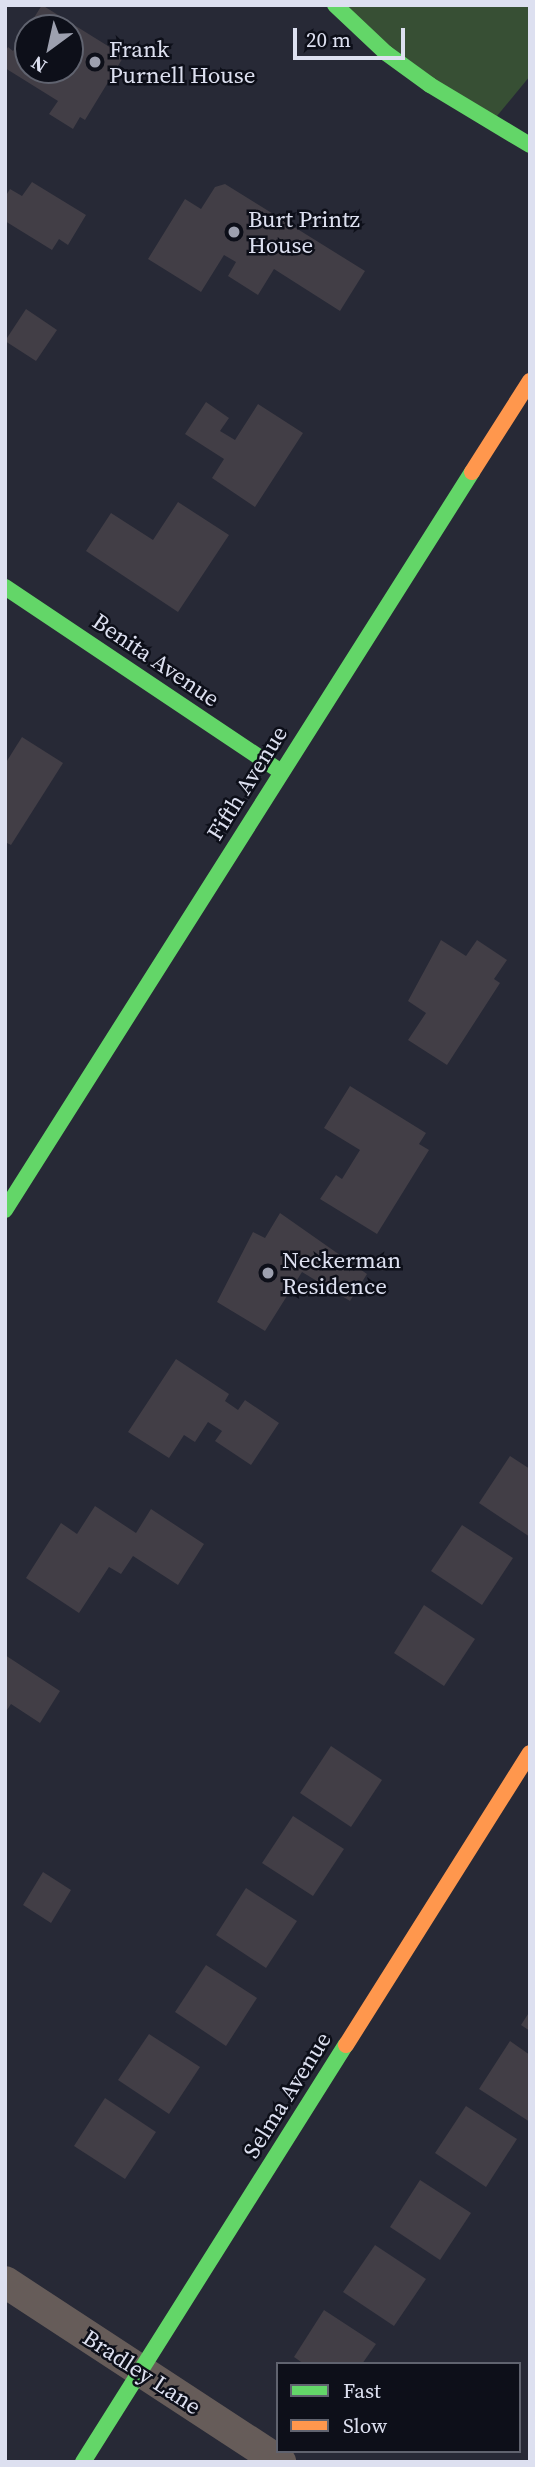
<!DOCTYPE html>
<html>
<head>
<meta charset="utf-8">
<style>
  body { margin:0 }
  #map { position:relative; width:535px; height:2467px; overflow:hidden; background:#272936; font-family:"Source Serif 4",serif }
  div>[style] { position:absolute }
  .forest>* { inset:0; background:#374f34 }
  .building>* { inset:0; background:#423e46 }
  .street>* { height:32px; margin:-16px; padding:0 16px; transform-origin:16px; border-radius:16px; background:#665c59 }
  .fast>* { height:16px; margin:-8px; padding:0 8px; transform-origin:8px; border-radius:8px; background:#63d668 }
  .slow>* { height:16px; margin:-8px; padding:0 8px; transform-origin:8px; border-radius:8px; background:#ff974d }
  .dots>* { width:19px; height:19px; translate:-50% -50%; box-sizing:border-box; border:4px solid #0d0f19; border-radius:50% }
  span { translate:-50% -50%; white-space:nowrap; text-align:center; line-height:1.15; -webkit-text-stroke:5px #0d0f19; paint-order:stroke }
  .poi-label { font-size:23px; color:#dde0f0 }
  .left { translate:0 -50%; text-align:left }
  .street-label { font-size:23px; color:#dde0f0 }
  .frame { position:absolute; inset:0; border:7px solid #dde0f0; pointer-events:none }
  .legend { position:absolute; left:276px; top:2362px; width:245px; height:91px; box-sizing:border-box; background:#0d0f19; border:2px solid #60636f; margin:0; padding:9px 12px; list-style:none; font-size:21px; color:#dde0f0 }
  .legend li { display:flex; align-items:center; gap:14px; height:35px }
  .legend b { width:35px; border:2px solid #60636f }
  .north { position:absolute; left:14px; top:14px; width:70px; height:70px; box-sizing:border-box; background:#0d0f19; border:2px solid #60636f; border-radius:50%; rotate:213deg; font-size:19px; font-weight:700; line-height:28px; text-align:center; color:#dde0f0 }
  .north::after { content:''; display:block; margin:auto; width:24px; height:32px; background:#9da0af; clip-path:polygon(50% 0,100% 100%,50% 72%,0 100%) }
  .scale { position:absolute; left:293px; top:28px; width:112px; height:32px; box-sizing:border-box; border:4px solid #dde0f0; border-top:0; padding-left:9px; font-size:21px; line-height:24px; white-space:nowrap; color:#dde0f0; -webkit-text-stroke:5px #0d0f19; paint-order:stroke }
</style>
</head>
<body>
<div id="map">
  <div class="forest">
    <i style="clip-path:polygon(335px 5px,530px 5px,530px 76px,492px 122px)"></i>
  </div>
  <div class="building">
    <i style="clip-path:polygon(evenodd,42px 5px,124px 56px,85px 120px,80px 117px,73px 129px,49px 114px,58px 101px,5px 68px,5px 52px,8px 47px,13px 51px,42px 5px,28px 28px,70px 28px,70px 70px,28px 70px,28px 28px)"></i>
    <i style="clip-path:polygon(32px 182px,86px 215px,68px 245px,59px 239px,52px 250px,5px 221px,5px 197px,10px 189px,22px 196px)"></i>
    <i style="clip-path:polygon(225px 184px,365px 271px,340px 311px,274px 269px,258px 295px,228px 276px,236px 262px,224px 255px,201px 292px,148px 259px,185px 199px,201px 209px,215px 187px)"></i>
    <i style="clip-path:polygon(26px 309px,57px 330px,36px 361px,5px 341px)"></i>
    <i style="clip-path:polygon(206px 402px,229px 418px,220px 431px,235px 440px,258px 404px,303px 433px,255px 507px,212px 478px,224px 459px,185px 434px)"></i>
    <i style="clip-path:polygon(178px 502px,229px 535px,178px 612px,86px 551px,111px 513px,153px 540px)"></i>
    <i style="clip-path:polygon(22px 737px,63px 763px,11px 845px,5px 842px,5px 764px)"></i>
    <i style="clip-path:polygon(441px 940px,466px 956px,477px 940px,507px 960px,494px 979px,500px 983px,447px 1065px,408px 1040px,426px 1013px,408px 1001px)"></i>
    <i style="clip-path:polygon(350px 1086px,426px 1133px,419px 1144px,429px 1150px,377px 1234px,320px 1199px,336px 1175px,342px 1179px,360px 1150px,324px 1128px)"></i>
    <i style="clip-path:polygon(280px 1213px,367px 1274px,350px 1301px,302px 1272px,265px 1331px,217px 1302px,253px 1232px,265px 1238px)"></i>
    <i style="clip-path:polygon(176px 1359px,229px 1394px,225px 1401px,238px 1410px,245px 1400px,279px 1423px,251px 1465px,215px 1441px,222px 1431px,208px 1422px,195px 1442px,184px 1435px,169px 1458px,128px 1432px)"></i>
    <i style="clip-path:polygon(510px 1456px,530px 1469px,530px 1537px,479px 1503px)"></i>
    <i style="clip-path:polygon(95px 1506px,136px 1533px,151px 1509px,204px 1544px,178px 1585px,133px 1556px,121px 1574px,109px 1567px,79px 1613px,26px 1578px,61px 1523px,77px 1534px)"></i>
    <i style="clip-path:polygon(462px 1525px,513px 1558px,482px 1605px,431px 1571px)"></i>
    <i style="clip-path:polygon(424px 1605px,475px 1639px,444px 1686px,394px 1653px)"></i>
    <i style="clip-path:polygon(5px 1655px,60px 1691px,40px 1723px,11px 1704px,5px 1713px)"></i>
    <i style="clip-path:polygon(331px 1746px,382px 1780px,351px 1827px,300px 1793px)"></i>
    <i style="clip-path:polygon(293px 1816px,344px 1849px,313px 1896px,262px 1863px)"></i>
    <i style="clip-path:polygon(43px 1872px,71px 1890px,51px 1923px,23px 1905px)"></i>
    <i style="clip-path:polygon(246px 1888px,297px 1921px,266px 1968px,216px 1935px)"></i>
    <i style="clip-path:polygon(206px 1965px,257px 1998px,226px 2046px,175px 2012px)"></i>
    <i style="clip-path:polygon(530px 2011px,530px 2031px,521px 2025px)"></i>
    <i style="clip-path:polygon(149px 2034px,200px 2067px,169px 2114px,118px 2080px)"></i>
    <i style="clip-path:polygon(510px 2041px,530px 2055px,530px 2122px,479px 2089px)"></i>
    <i style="clip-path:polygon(105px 2098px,156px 2132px,125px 2179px,74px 2146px)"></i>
    <i style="clip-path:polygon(466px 2106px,517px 2139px,486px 2187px,435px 2153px)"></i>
    <i style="clip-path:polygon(420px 2180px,471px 2213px,440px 2260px,390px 2227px)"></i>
    <i style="clip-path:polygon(375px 2245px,426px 2279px,394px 2326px,343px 2292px)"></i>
    <i style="clip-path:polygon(324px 2310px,376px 2344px,362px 2364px,304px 2364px,294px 2357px)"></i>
  </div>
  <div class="street">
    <i style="left:5px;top:2282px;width:329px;rotate:33.2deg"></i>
  </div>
  <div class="fast">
    <i style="left:335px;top:5px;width:70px;rotate:43.3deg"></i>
    <i style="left:386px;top:53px;width:54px;rotate:36deg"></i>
    <i style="left:430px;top:85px;width:117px;rotate:31deg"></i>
    <i style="left:5px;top:587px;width:332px;rotate:33.8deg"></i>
    <i style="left:5px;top:1210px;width:873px;rotate:-57.67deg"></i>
    <i style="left:83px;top:2462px;width:493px;rotate:-57.8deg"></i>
  </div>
  <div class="slow">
    <i style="left:472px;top:472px;width:108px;rotate:-57.5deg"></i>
    <i style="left:346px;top:2045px;width:345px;rotate:-57.8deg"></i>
  </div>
  <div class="dots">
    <i style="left:95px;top:62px;background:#9da0af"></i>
    <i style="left:234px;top:232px;background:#9da0af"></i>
    <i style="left:268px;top:1273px;background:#9da0af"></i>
  </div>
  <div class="poi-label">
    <span class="left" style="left:109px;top:62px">Frank<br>Purnell House</span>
    <span class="left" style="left:248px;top:232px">Burt Printz<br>House</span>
    <span class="left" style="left:282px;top:1273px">Neckerman<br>Residence</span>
  </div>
  <div class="street-label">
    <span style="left:156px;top:660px;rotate:34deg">Benita Avenue</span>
    <span style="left:247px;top:783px;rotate:-58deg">Fifth Avenue</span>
    <span style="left:287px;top:2095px;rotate:-58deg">Selma Avenue</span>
    <span style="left:142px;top:2372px;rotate:33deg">Bradley Lane</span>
  </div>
  <div class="frame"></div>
  <ul class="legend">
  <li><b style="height:9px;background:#63d668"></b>Fast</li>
  <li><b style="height:9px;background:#ff974d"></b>Slow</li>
  </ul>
  <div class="north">N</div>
  <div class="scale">20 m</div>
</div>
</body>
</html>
